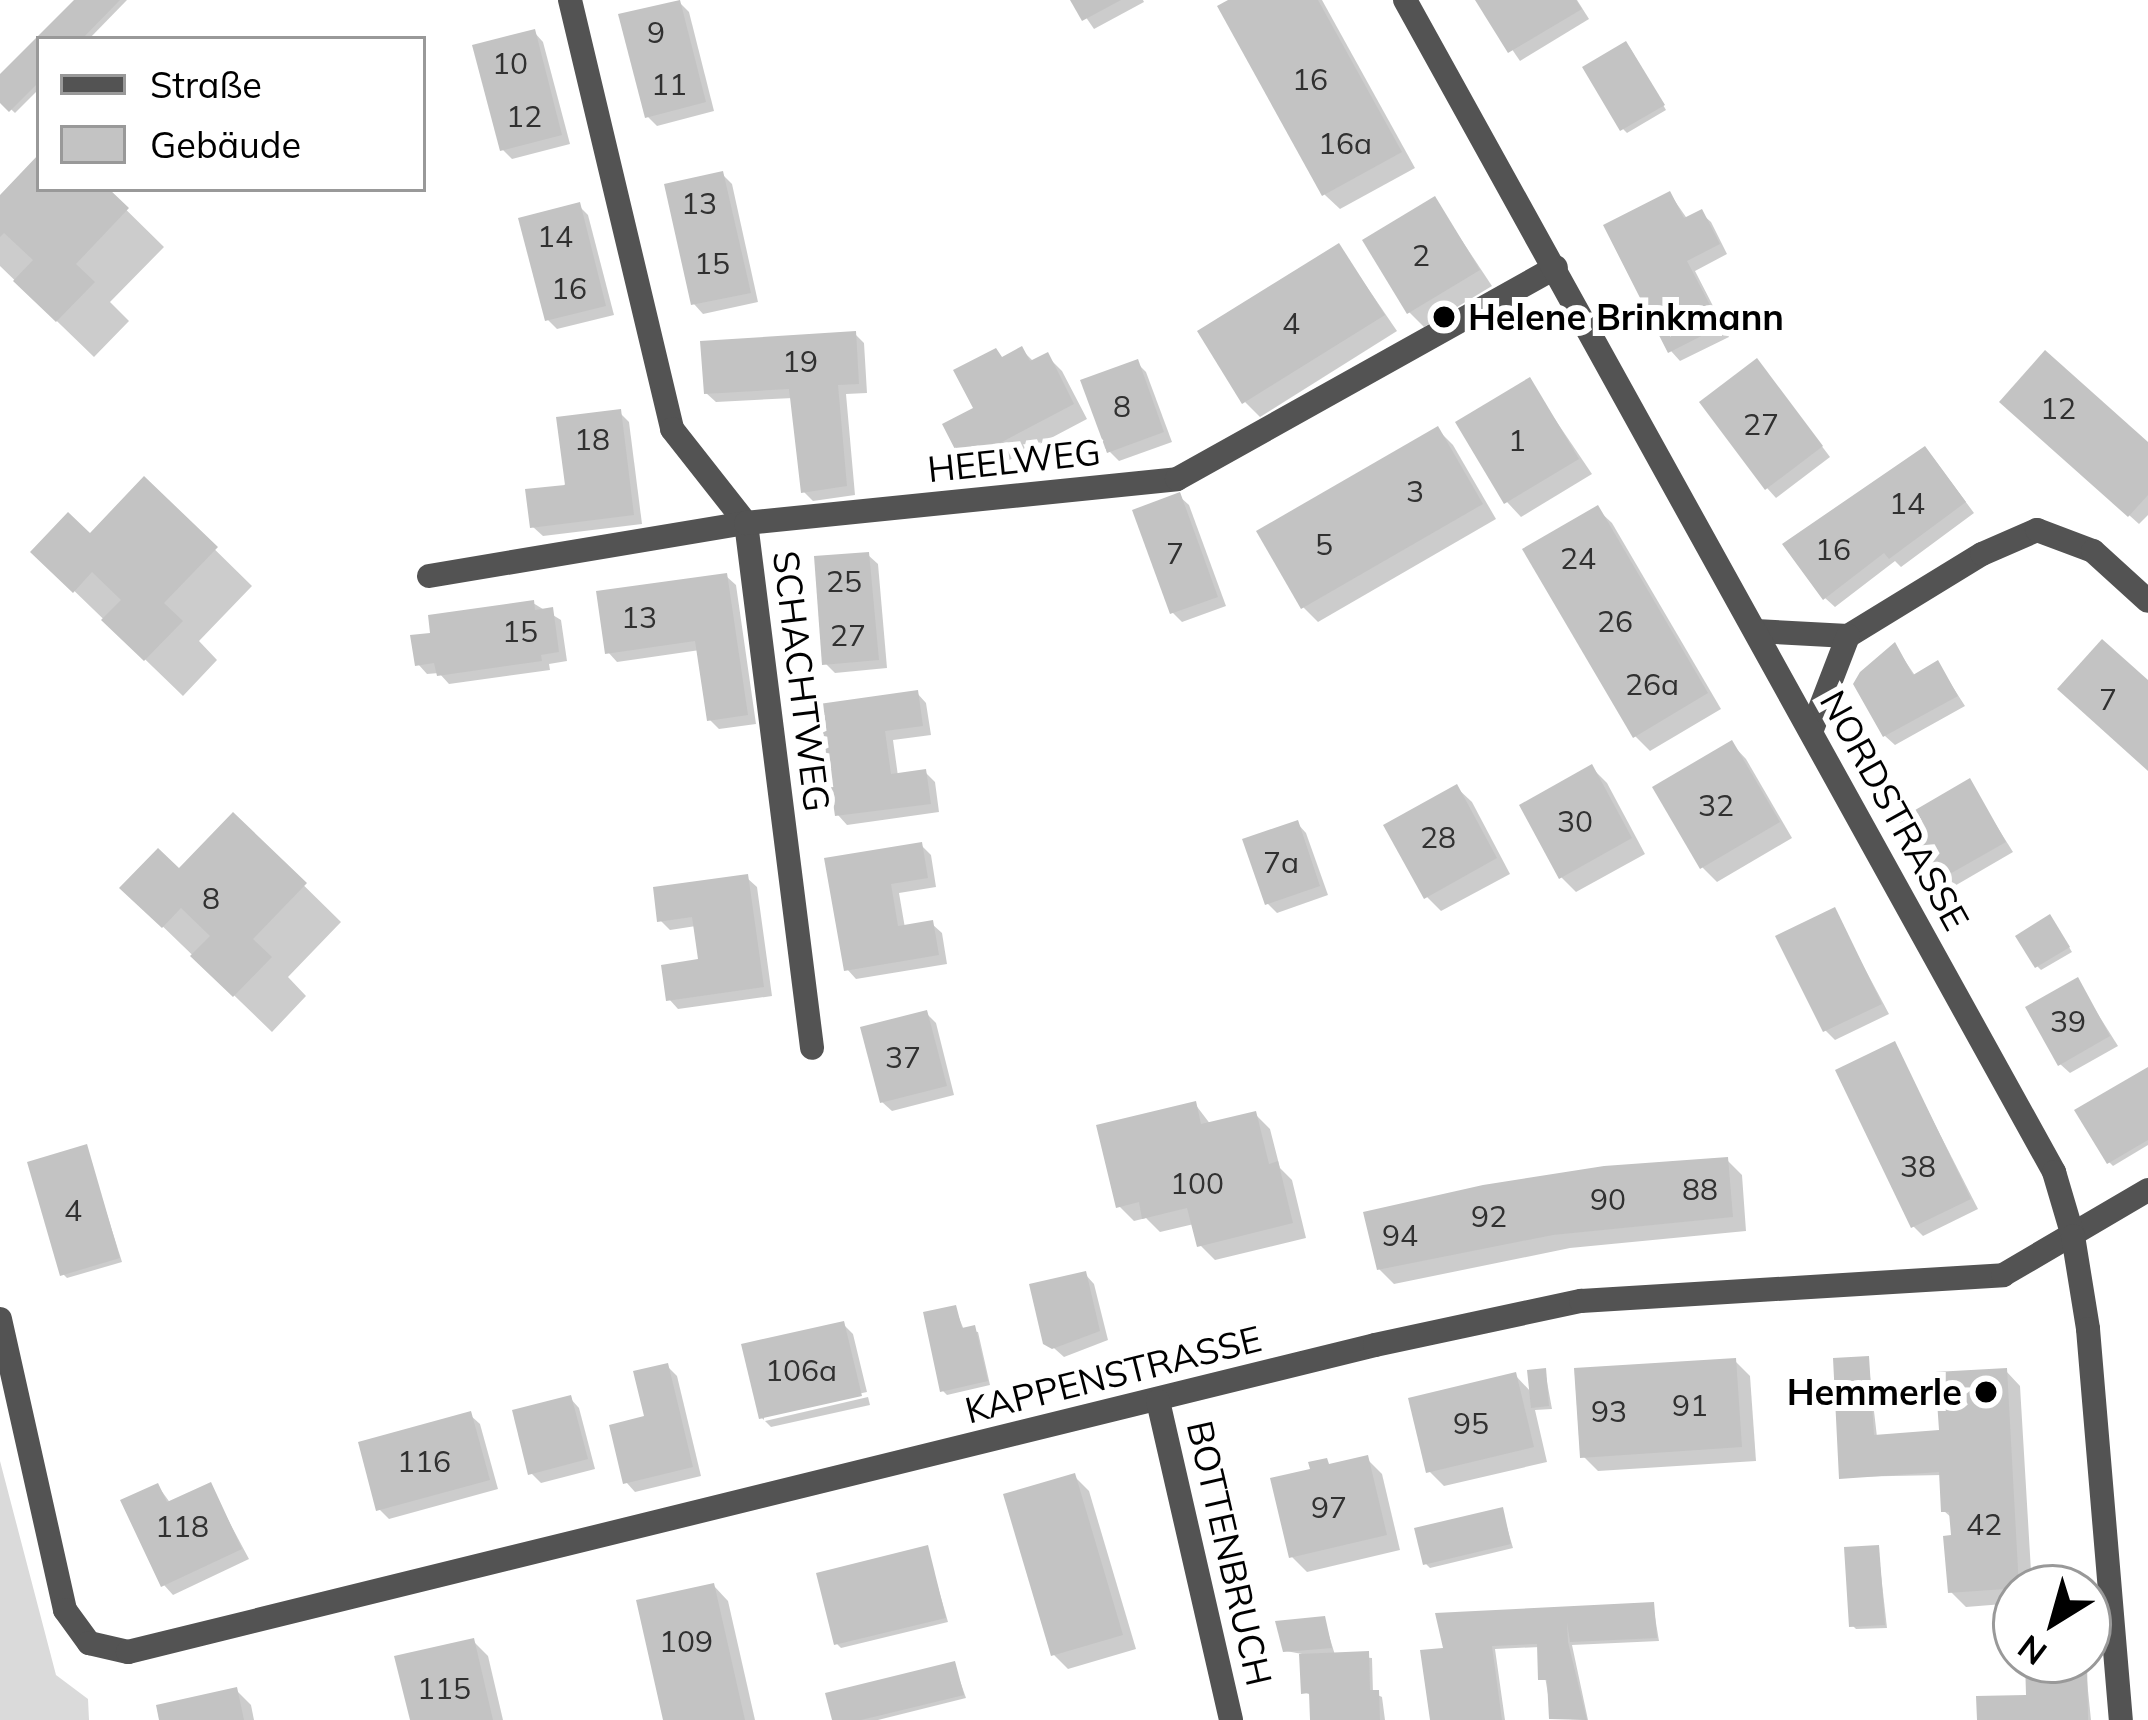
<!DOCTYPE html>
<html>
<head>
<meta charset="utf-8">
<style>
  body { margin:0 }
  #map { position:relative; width:2148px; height:1720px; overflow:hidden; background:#fff; font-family:Mulish,sans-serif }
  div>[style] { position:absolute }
  .green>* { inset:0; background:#dadada }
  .shadow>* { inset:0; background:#0003 }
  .building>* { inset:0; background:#c3c3c3 }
  .minor>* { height:24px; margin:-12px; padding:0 12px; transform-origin:12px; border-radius:12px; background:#535353 }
  .tertiary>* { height:24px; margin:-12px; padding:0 12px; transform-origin:12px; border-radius:12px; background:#535353 }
  .dots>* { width:33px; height:33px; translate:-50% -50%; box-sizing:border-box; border:6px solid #fff; border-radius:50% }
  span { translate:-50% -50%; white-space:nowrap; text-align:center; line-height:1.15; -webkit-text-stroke:12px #fff; paint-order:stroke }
  .number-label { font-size:30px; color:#313131 }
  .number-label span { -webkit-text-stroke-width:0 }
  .poi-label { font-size:36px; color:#000; font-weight:700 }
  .left { translate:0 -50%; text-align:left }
  .right { translate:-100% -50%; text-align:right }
  .street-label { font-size:36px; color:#000 }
  .legend { position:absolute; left:36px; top:36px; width:390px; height:156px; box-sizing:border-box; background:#fff; border:3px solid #999; margin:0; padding:15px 21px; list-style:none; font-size:36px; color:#000 }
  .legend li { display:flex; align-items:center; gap:24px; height:60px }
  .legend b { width:60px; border:3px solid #999 }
  .north { position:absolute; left:1992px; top:1564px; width:120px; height:120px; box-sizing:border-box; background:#fff; border:3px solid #999; border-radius:50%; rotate:217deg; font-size:33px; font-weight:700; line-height:48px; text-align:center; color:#000 }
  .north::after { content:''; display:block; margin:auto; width:42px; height:54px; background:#000; clip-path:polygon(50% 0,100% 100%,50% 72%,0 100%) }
</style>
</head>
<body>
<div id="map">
  <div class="green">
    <i style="clip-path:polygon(0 1461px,56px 1675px,88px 1699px,89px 1720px,0 1720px)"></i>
  </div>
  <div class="shadow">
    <i style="clip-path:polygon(78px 0,127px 0,89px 39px,39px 39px)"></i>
    <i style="clip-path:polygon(1074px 0,1143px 0,1144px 2px,1094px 29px)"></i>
    <i style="clip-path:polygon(1235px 0,1322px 0,1415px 168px,1340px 209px,1325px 195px,1221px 7px)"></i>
    <i style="clip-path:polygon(1577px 0,1589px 19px,1520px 61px,1479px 1px)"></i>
    <i style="clip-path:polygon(679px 2px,689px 12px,714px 111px,657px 126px,647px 116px)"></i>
    <i style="clip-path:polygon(534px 32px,543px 42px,570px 144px,512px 159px,502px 149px)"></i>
    <i style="clip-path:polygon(39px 39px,39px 89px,15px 113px,0 99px,0 79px)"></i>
    <i style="clip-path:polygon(1630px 48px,1666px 110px,1627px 133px,1623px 129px)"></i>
    <i style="clip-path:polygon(39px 159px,39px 189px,105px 189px,164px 247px,110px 302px,129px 321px,94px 357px,0 266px,0 196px)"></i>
    <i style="clip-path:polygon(722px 174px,732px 184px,758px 302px,703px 314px,694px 304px)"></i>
    <i style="clip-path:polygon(1670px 194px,1688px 220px,1701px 213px,1711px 222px,1727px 254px,1695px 271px,1729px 337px,1680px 361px,1671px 351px)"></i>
    <i style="clip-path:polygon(1435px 200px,1492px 286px,1424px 327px,1409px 312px)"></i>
    <i style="clip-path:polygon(579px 206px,588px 215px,614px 315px,557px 329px,547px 319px)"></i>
    <i style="clip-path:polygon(1339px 246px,1397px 331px,1260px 417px,1245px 402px)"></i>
    <i style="clip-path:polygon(855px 334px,864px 343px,867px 393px,846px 394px,855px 495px,813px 501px,803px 491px,793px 398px,716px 402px,706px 393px)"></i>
    <i style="clip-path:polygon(1022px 350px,1034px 362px,1047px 356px,1062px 371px,1087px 419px,979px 476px,965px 461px,977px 409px,1004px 359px)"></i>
    <i style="clip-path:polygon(1137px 363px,1146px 372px,1172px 442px,1119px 461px,1110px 452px)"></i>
    <i style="clip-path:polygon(1766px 372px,1830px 457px,1776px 498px,1767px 488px)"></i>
    <i style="clip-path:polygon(1529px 381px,1592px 474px,1521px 517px,1507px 502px)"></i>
    <i style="clip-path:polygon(2013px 411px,2148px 446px,2148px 515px,2139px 524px)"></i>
    <i style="clip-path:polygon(619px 412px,629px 422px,642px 524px,543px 536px,533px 527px)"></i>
    <i style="clip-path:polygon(1438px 430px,1453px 445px,1496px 519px,1318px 622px,1303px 607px)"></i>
    <i style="clip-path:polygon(1934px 459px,1974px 513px,1901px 567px,1895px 561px,1835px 607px,1825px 598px)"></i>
    <i style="clip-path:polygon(144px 480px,252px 586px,199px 641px,217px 660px,183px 696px,34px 552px,90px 537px)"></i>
    <i style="clip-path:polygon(1179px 496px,1189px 505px,1226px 606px,1182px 622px,1172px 612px)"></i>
    <i style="clip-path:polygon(1597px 509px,1612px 523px,1721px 709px,1650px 751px,1635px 736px)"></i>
    <i style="clip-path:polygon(868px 555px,878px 564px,887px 668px,835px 673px,825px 663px)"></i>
    <i style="clip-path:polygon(726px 576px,736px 585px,756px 724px,719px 729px,710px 720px,700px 650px,617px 662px,608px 652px)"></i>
    <i style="clip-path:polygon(533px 603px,561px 620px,567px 661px,549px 664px,550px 670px,449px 684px,439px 673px,427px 674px,418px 664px)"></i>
    <i style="clip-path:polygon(1895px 646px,1916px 677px,1938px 664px,1965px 706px,1895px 745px,1885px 736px)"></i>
    <i style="clip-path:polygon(917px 693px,926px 703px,931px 735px,893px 740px,898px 776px,925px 772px,935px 782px,939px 812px,847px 825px,838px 815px,823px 706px)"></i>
    <i style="clip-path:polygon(1732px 744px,1746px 759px,1792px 838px,1717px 882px,1702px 867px)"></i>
    <i style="clip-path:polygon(1592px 768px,1607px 783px,1645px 854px,1576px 892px,1561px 877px)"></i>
    <i style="clip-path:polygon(1969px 782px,2013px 852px,1946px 891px,1937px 881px)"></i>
    <i style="clip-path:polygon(1457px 788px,1472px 802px,1510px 874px,1441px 911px,1427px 897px)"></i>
    <i style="clip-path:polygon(233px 816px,341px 922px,288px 977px,306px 996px,272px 1032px,123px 888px,179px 873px)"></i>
    <i style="clip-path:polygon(1297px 823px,1306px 833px,1328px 895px,1277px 913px,1267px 903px)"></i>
    <i style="clip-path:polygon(921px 845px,931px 855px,936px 887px,899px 893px,905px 928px,932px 924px,942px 933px,947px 964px,856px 979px,847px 969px,828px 861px)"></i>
    <i style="clip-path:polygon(747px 878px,757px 887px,772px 996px,678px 1009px,669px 999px,702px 962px,696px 926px,670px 930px,660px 920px)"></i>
    <i style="clip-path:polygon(1834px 911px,1889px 1014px,1835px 1040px,1825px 1030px)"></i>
    <i style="clip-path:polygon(2054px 922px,2072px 952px,2041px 970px,2037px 966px)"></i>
    <i style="clip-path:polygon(2077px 981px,2118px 1046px,2070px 1073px,2060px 1064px)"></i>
    <i style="clip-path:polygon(926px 1013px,936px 1023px,954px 1095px,892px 1111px,882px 1102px)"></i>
    <i style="clip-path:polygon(1894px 1044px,1978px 1209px,1923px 1236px,1913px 1226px)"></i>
    <i style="clip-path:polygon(2148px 1071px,2148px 1145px,2113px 1166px,2109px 1162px)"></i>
    <i style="clip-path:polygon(1195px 1104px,1211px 1125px,1255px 1114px,1270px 1129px,1280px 1168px,1292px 1180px,1306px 1238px,1215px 1260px,1200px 1245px,1194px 1224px,1160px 1232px,1146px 1218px,1134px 1221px,1119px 1206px)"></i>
    <i style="clip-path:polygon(86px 1148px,122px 1262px,67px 1278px,63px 1274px)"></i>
    <i style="clip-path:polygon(1727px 1160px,1742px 1175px,1746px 1231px,1570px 1248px,1394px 1284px,1379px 1269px)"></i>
    <i style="clip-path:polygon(1085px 1274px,1094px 1284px,1108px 1340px,1064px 1357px,1046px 1341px)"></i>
    <i style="clip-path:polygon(955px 1308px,964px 1330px,978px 1332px,990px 1385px,947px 1395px,943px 1391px)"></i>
    <i style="clip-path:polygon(843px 1324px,853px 1334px,867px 1392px,764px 1414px,764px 1420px,761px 1417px)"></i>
    <i style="clip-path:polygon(1868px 1359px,1877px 1437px,1941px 1433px,2006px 1371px,2020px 1386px,2032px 1588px,2016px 1588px,2016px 1603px,1966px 1607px,1951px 1592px,1955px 1537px,1953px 1519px,1944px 1511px,1943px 1475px,1842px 1477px)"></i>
    <i style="clip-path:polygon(1735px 1361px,1750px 1376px,1756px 1461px,1598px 1471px,1583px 1456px)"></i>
    <i style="clip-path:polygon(667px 1366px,677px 1376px,701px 1476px,635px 1492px,626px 1482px)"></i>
    <i style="clip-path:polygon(1545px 1371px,1552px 1409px,1535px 1410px,1547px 1462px,1444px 1486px,1429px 1471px,1515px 1375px,1532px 1393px)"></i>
    <i style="clip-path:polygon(868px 1397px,870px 1405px,771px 1427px,765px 1421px)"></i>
    <i style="clip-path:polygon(570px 1398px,579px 1408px,595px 1469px,541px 1483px,531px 1473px)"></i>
    <i style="clip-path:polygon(470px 1415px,480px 1424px,498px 1489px,389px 1519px,379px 1509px)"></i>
    <i style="clip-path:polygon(1367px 1459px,1382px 1474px,1400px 1550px,1307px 1572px,1292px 1557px,1332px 1467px)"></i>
    <i style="clip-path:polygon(1074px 1476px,1089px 1491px,1136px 1649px,1068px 1669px,1053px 1654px)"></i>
    <i style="clip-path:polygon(158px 1486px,171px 1504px,210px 1486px,249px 1559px,173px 1595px,164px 1585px)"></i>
    <i style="clip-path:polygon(1502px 1510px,1513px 1548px,1430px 1568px,1426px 1564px)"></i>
    <i style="clip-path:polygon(1878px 1548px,1887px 1628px,1856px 1629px,1852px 1625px)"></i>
    <i style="clip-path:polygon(927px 1549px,948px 1622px,841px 1648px,837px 1644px)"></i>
    <i style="clip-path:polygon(714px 1586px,728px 1601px,755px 1720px,666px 1720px)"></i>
    <i style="clip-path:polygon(1653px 1605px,1659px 1641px,1572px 1645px,1588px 1720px,1552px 1718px,1540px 1647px,1495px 1649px,1505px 1720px,1433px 1720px,1423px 1653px,1447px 1651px,1439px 1616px)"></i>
    <i style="clip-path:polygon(1324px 1619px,1335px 1655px,1372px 1658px,1373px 1693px,1382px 1697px,1385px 1720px,1316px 1720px,1313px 1696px,1304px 1692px,1302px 1654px,1286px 1651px)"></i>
    <i style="clip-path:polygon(473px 1641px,488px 1656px,503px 1720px,413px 1720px)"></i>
    <i style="clip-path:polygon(2085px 1661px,2091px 1720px,1980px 1720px,2029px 1697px)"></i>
    <i style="clip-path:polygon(954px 1664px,966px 1698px,878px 1720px,835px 1720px)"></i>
    <i style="clip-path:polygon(236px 1690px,251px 1705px,254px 1720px,162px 1720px)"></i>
  </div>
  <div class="building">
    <i style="clip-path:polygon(74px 0,120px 0,82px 39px,39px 39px,39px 82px,9px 112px,0 103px,0 74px)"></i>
    <i style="clip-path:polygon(680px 0,706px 102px,645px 118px,618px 14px)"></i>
    <i style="clip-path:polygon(1070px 0,1121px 0,1082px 21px)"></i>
    <i style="clip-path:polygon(1228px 0,1318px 0,1402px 152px,1322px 196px,1217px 6px)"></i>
    <i style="clip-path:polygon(1475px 0,1576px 0,1582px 9px,1508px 53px)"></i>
    <i style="clip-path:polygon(535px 29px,562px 135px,500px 151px,472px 45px)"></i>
    <i style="clip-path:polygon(1626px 41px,1665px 105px,1620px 131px,1582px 67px)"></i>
    <i style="clip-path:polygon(39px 154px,39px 189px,109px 189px,129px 208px,76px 264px,95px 282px,56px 322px,13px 281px,33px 260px,4px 233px,0 237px,0 195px)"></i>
    <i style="clip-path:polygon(723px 171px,751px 293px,691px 305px,664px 184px)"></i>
    <i style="clip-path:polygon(1670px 191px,1684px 218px,1702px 209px,1720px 244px,1687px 261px,1721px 326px,1668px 353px,1603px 225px)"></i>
    <i style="clip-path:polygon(1435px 196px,1480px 270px,1407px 314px,1362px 240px)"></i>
    <i style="clip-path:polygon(580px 202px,606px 306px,545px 321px,518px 218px)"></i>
    <i style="clip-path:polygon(1339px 243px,1385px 315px,1242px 404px,1197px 331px)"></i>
    <i style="clip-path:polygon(856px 331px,859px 384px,838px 385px,847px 486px,801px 493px,789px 389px,704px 394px,700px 341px)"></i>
    <i style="clip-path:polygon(1022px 346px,1030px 361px,1048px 352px,1074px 404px,962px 463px,942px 424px,973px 408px,953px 370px,996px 348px,1002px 357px)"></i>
    <i style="clip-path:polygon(2045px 350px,2148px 442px,2148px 495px,2128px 517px,1999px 402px)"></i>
    <i style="clip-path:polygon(1757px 358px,1823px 446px,1765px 490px,1699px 402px)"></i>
    <i style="clip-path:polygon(1138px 359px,1164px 432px,1107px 453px,1080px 380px)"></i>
    <i style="clip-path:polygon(1530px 377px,1579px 459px,1504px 504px,1455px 422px)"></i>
    <i style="clip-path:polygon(621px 409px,634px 515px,530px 528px,525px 489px,565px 485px,556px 417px)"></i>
    <i style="clip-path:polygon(1438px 426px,1483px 504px,1301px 609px,1256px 531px)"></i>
    <i style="clip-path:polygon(1925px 446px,1966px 502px,1889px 559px,1884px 553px,1823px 600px,1782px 544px)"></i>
    <i style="clip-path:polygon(144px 476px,218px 547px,164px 603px,183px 621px,144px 661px,101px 620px,121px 600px,92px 572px,73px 593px,30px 552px,68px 512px,90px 533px)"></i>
    <i style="clip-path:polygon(1180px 492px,1218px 597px,1170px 614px,1132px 510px)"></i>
    <i style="clip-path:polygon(1598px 505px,1708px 693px,1633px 738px,1522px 549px)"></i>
    <i style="clip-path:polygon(869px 552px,879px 660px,822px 665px,814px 556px)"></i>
    <i style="clip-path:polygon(727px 573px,748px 715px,707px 721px,695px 641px,605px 654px,596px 591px)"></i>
    <i style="clip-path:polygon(534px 600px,535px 610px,553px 607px,559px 652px,541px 655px,542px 661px,437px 676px,434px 663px,415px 666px,410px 635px,430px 633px,428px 615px)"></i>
    <i style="clip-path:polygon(2102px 639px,2148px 680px,2148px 771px,2057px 689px)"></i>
    <i style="clip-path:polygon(1895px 642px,1913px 675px,1938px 660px,1958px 696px,1883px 737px,1853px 684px,1860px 672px)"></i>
    <i style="clip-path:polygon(918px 690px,923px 726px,885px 731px,891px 774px,926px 769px,931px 804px,835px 816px,819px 704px)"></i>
    <i style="clip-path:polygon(1732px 740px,1780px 822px,1700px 869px,1652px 787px)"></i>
    <i style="clip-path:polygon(1592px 764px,1632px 838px,1559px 879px,1519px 805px)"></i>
    <i style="clip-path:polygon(1970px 778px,2006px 842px,1934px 883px,1898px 820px)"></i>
    <i style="clip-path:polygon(1457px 784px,1497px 858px,1424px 899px,1383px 825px)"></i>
    <i style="clip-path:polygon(233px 812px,307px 883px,253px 939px,272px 957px,233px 997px,190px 956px,210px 936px,181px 908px,162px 928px,119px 888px,158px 848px,179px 868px)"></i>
    <i style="clip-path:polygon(1298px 820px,1320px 886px,1265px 905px,1242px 839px)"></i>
    <i style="clip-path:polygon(922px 842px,928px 878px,891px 884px,898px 926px,933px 920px,939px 955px,844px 971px,824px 858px)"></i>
    <i style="clip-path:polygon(748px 874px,764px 987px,666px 1001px,661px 965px,698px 959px,692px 917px,657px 922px,653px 887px)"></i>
    <i style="clip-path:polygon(1835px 907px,1882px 1004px,1823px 1032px,1775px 936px)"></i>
    <i style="clip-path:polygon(2050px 914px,2070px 947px,2035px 968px,2015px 936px)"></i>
    <i style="clip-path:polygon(2078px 977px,2110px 1036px,2058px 1066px,2025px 1007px)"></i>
    <i style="clip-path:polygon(927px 1010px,947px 1086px,880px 1103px,860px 1027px)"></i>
    <i style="clip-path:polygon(1895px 1041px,1971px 1199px,1911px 1228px,1835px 1070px)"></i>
    <i style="clip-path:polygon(2148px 1067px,2148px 1140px,2107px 1164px,2074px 1110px)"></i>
    <i style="clip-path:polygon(1196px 1101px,1201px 1124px,1256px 1111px,1269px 1164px,1278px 1161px,1293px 1223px,1197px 1247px,1187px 1208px,1142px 1219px,1139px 1202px,1116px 1208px,1096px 1125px)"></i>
    <i style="clip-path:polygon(87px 1144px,120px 1258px,60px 1276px,27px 1162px)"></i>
    <i style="clip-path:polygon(1728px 1157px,1733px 1217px,1553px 1235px,1377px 1270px,1363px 1212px,1483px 1185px,1604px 1166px)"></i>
    <i style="clip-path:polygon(1086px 1271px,1100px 1331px,1052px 1349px,1043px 1344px,1029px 1284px)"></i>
    <i style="clip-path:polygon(956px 1305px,962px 1328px,975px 1325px,988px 1381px,940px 1392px,923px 1312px)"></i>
    <i style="clip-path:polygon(844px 1321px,862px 1396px,759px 1419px,741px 1344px)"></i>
    <i style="clip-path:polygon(1869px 1356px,1874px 1435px,1939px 1430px,1935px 1372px,2007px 1368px,2019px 1588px,1948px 1593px,1943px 1536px,1951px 1535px,1949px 1512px,1941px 1512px,1939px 1472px,1839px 1479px,1833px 1358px)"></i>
    <i style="clip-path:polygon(1736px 1358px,1742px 1447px,1580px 1458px,1574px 1368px)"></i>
    <i style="clip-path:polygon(668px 1363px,693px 1467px,623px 1484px,609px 1425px,644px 1416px,633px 1371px)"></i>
    <i style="clip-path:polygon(1546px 1368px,1549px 1406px,1531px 1408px,1527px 1370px)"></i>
    <i style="clip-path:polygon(1516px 1372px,1534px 1447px,1426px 1473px,1408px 1398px)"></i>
    <i style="clip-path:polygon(571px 1395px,588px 1459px,528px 1475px,512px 1410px)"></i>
    <i style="clip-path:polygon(471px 1411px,490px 1480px,376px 1511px,358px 1442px)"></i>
    <i style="clip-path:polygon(1368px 1455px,1387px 1535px,1289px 1558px,1270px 1478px,1310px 1469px,1308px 1462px,1327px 1458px,1329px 1464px)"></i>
    <i style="clip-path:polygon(1075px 1473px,1123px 1635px,1051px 1656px,1003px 1494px)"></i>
    <i style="clip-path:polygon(211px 1482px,242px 1549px,161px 1587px,120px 1500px,158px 1483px,167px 1502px)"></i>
    <i style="clip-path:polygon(1503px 1507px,1511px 1544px,1423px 1565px,1414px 1528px)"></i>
    <i style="clip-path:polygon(928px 1545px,946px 1618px,834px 1645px,816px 1573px)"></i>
    <i style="clip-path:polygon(1879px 1545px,1885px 1625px,1849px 1627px,1844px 1547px)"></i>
    <i style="clip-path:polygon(714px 1583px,745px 1720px,663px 1720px,636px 1600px)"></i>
    <i style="clip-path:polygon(1654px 1602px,1657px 1638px,1570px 1642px,1567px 1622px,1568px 1642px,1587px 1720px,1549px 1719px,1547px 1680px,1538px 1680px,1537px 1644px,1492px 1646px,1502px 1720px,1430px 1720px,1420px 1650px,1443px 1648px,1435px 1613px)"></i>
    <i style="clip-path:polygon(1325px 1616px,1332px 1648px,1283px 1652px,1275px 1621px)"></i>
    <i style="clip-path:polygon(474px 1638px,493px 1720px,410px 1720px,394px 1656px)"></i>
    <i style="clip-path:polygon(1369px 1651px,1370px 1690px,1379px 1690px,1380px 1720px,1310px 1720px,1309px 1693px,1301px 1694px,1299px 1654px)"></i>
    <i style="clip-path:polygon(2025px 1660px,2087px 1660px,2088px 1720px,1977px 1720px,1976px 1696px,2026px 1695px)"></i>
    <i style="clip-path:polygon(955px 1661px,964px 1695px,861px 1720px,832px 1720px,825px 1693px)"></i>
    <i style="clip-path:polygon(237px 1687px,244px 1720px,159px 1720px,156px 1705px)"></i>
  </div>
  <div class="minor">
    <i style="left:570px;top:0;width:441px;rotate:76.6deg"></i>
    <i style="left:672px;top:429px;width:120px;rotate:51.8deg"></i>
    <i style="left:746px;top:523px;width:529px;rotate:82.83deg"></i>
    <i style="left:429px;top:576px;width:321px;rotate:-9.5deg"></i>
    <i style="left:746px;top:523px;width:433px;rotate:-5.8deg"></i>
    <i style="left:1177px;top:479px;width:434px;rotate:-29.2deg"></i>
    <i style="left:1755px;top:631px;width:93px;rotate:3.1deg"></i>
    <i style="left:1848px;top:636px;width:157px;rotate:-31.5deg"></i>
    <i style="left:1982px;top:554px;width:60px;rotate:-23.6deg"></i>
    <i style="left:2037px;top:530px;width:60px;rotate:20.6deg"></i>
    <i style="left:2093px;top:551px;width:74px;rotate:42.3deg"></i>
    <i style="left:1811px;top:732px;width:103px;rotate:-68.9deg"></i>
    <i style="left:0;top:1319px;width:298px;rotate:77.4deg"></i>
    <i style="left:65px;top:1610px;width:41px;rotate:54deg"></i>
    <i style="left:89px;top:1643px;width:40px;rotate:13deg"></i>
    <i style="left:128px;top:1652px;width:1284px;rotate:-13.83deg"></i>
    <i style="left:1375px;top:1345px;width:211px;rotate:-12.1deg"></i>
    <i style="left:1581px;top:1301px;width:423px;rotate:-3.5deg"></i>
    <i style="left:2003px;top:1275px;width:168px;rotate:-30.4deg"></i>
    <i style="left:1158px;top:1401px;width:327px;rotate:77.1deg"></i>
  </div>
  <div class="tertiary">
    <i style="left:1405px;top:0;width:1340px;rotate:61.02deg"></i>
    <i style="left:2054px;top:1172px;width:67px;rotate:73.5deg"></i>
    <i style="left:2073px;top:1236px;width:94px;rotate:80.8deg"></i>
    <i style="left:2088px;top:1329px;width:392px;rotate:85.2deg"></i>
  </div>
  <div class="dots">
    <i style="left:1444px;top:317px;background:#000"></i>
    <i style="left:1986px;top:1392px;background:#000"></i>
  </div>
  <div class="number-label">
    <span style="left:656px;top:32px">9</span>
    <span style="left:510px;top:63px">10</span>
    <span style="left:1310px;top:79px">16</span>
    <span style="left:669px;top:84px">11</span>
    <span style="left:524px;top:116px">12</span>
    <span style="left:1345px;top:143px">16a</span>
    <span style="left:699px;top:203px">13</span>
    <span style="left:555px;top:236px">14</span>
    <span style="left:1421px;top:255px">2</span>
    <span style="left:712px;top:263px">15</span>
    <span style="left:569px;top:288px">16</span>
    <span style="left:1291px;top:323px">4</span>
    <span style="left:800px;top:361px">19</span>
    <span style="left:1122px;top:406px">8</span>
    <span style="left:2058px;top:408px">12</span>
    <span style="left:1761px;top:424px">27</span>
    <span style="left:592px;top:439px">18</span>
    <span style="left:1517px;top:440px">1</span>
    <span style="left:1415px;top:491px">3</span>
    <span style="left:1907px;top:503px">14</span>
    <span style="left:1324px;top:544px">5</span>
    <span style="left:1833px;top:549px">16</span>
    <span style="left:1175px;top:553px">7</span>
    <span style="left:1578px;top:558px">24</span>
    <span style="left:844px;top:581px">25</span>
    <span style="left:639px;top:617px">13</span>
    <span style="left:1615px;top:621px">26</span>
    <span style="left:520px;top:631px">15</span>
    <span style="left:848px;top:635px">27</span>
    <span style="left:1652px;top:684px">26a</span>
    <span style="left:2108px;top:699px">7</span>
    <span style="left:1716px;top:805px">32</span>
    <span style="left:1575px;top:821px">30</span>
    <span style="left:1438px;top:837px">28</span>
    <span style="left:1281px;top:862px">7a</span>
    <span style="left:211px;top:898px">8</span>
    <span style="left:2068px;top:1021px">39</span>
    <span style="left:903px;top:1057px">37</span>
    <span style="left:1918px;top:1166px">38</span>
    <span style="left:1197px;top:1183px">100</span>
    <span style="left:1700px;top:1189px">88</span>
    <span style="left:1608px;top:1199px">90</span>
    <span style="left:73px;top:1210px">4</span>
    <span style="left:1489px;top:1216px">92</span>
    <span style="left:1400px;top:1235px">94</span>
    <span style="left:801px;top:1370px">106a</span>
    <span style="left:1690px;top:1405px">91</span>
    <span style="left:1609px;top:1411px">93</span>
    <span style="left:1471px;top:1423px">95</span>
    <span style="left:424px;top:1461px">116</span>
    <span style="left:1329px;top:1507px">97</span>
    <span style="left:1984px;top:1524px">42</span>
    <span style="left:182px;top:1526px">118</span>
    <span style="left:686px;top:1641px">109</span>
    <span style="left:444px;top:1688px">115</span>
  </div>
  <div class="poi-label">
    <span class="left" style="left:1468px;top:317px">Helene Brinkmann</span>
    <span class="right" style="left:1962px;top:1392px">Hemmerle</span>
  </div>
  <div class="street-label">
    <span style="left:1014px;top:460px;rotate:-6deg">HEELWEG</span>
    <span style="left:802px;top:681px;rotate:83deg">SCHACHTWEG</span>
    <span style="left:1895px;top:810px;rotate:61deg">NORDSTRASSE</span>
    <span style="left:1113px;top:1374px;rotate:-14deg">KAPPENSTRASSE</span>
    <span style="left:1230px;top:1553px;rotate:77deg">BOTTENBRUCH</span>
  </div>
  <ul class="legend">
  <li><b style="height:15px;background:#535353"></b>Straße</li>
  <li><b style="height:33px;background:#c3c3c3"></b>Gebäude</li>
  </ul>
  <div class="north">N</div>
</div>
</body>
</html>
